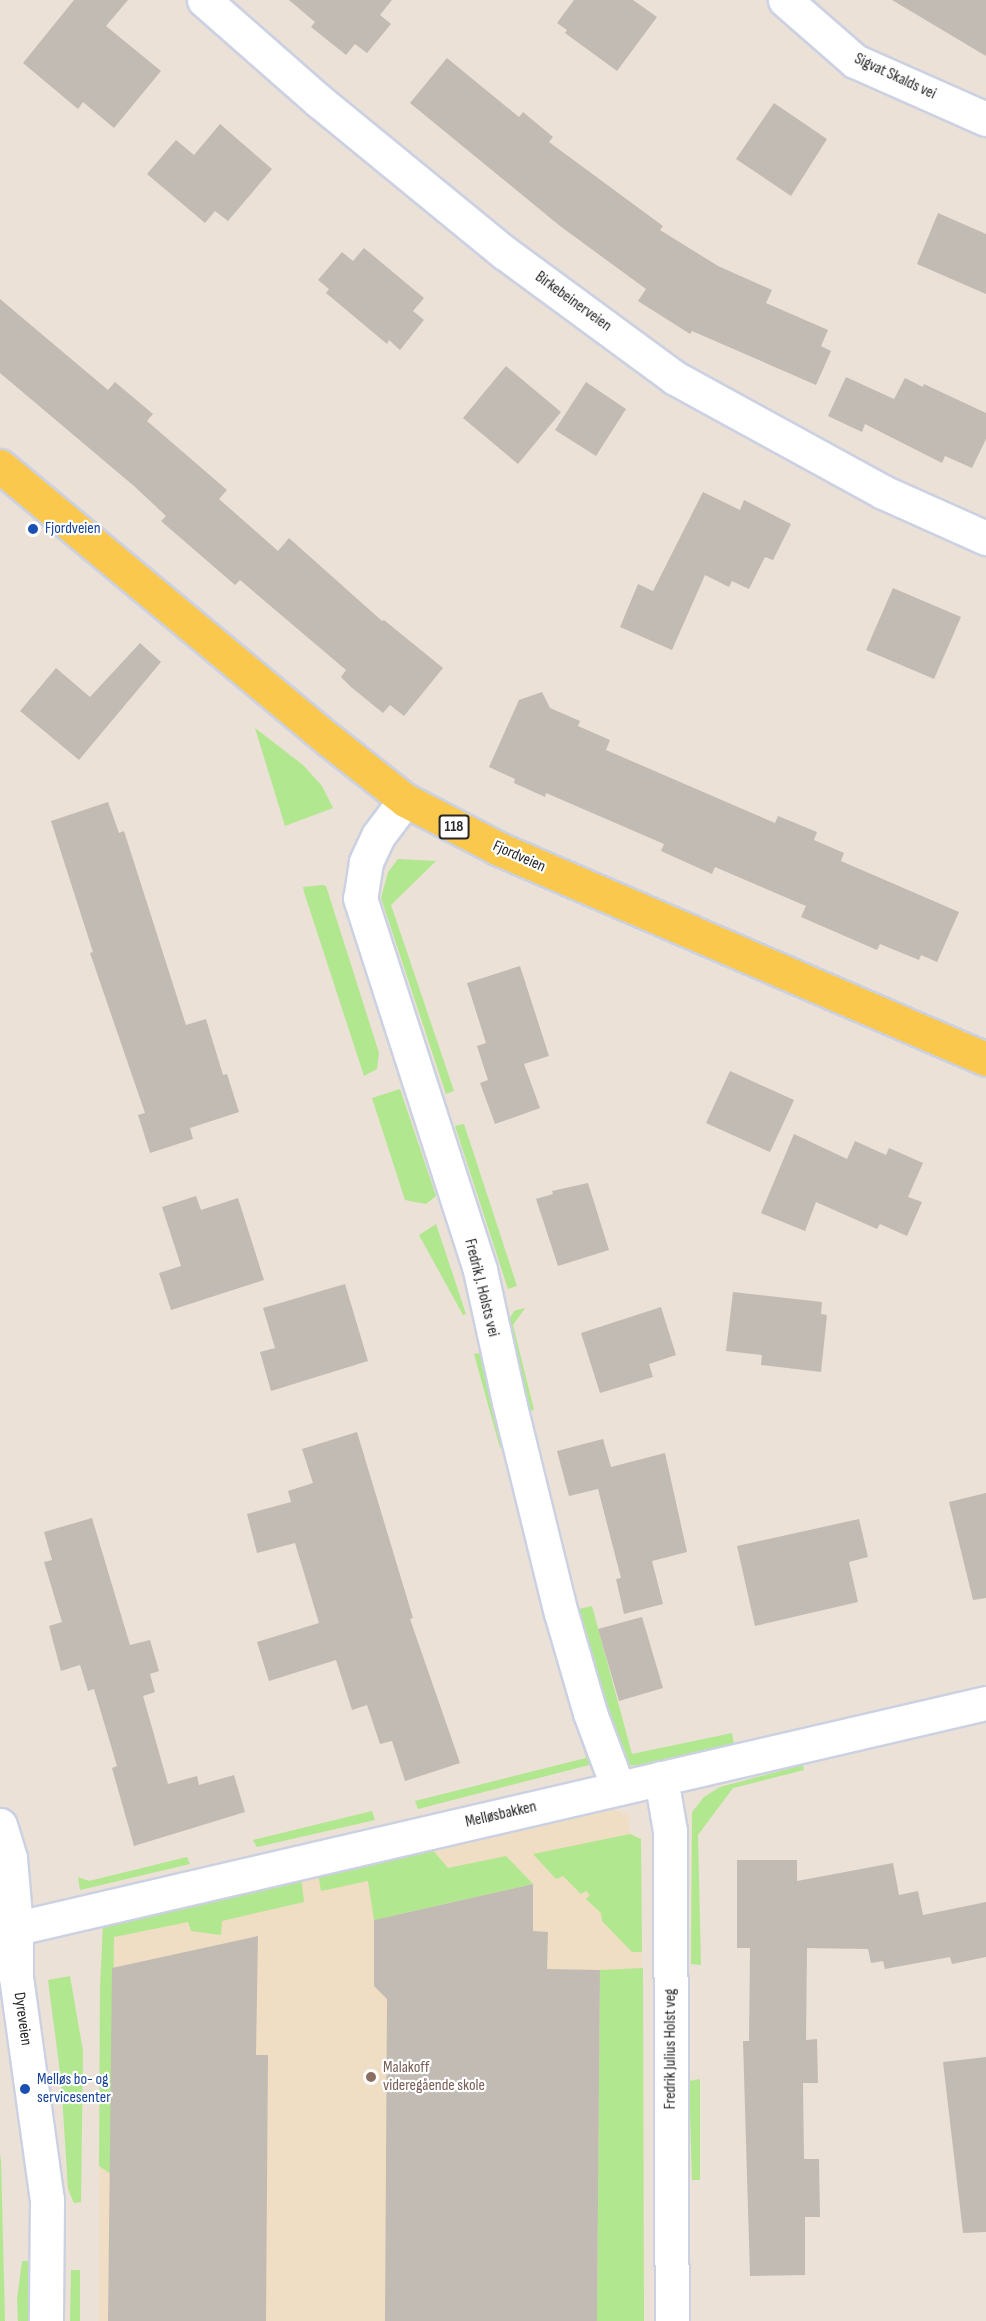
<!DOCTYPE html>
<html>
<head>
<meta charset="utf-8">
<style>
  body { margin:0 }
  #map { position:relative; width:986px; height:2321px; overflow:hidden; background:#ebe1d6; font-family:"Sofia Sans Condensed",sans-serif }
  div>[style] { position:absolute }
  .education>* { inset:0; background:#efdec4 }
  .green>* { inset:0; background:#b1e78e }
  .building>* { inset:0; background:#c2bbb4 }
  .roads { filter:drop-shadow(2px 0 #ccd1e2) drop-shadow(-2px 0 #ccd1e2) drop-shadow(0 2px #ccd1e2) drop-shadow(0 -2px #ccd1e2) }
  .minor>* { height:33px; margin:-16.5px; padding:0 16.5px; transform-origin:16.5px; border-radius:16.5px; background:#fff }
  .tertiary>* { height:33px; margin:-16.5px; padding:0 16.5px; transform-origin:16.5px; border-radius:16.5px; background:#fff }
  .primary>* { height:33px; margin:-16.5px; padding:0 16.5px; transform-origin:16.5px; border-radius:16.5px; background:#fac84c }
  .dots>* { width:16px; height:16px; translate:-50% -50%; box-sizing:border-box; border:3px solid #fff; border-radius:50% }
  span { translate:-50% -50%; white-space:nowrap; text-align:center; line-height:1.15; -webkit-text-stroke:4.5px #fff; paint-order:stroke }
  .shield-label span { padding:2px 4px; background:#fff; border:2px solid; border-radius:4px; -webkit-text-stroke-width:0 }
  .shield-label { font-size:15px; color:#272727; font-weight:700 }
  .street-label { font-size:16px; color:#272727 }
  .transit-label { font-size:16px; color:#164399 }
  .left { translate:0 -50%; text-align:left }
  .education-label { font-size:16px; color:#785e54 }
</style>
</head>
<body>
<div id="map">
  <div class="education">
    <i style="clip-path:polygon(606px 1806px,628px 1815px,630px 1834px,641px 1840px,644px 2321px,99px 2321px,100px 1989px,103px 1924px)"></i>
  </div>
  <div class="green">
    <i style="clip-path:polygon(255px 728px,303px 765px,322px 786px,333px 808px,285px 826px)"></i>
    <i style="clip-path:polygon(398px 859px,436px 861px,391px 905px,454px 1091px,446px 1094px,381px 898px,388px 872px)"></i>
    <i style="clip-path:polygon(323px 885px,326px 886px,379px 1053px,377px 1069px,364px 1076px,304px 892px,303px 887px)"></i>
    <i style="clip-path:polygon(400px 1089px,436px 1196px,426px 1204px,405px 1200px,372px 1098px)"></i>
    <i style="clip-path:polygon(464px 1124px,517px 1286px,508px 1289px,455px 1126px)"></i>
    <i style="clip-path:polygon(436px 1224px,466px 1314px,463px 1315px,419px 1235px)"></i>
    <i style="clip-path:polygon(525px 1308px,513px 1325px,534px 1410px,528px 1411px,508px 1328px,509px 1320px,514px 1311px)"></i>
    <i style="clip-path:polygon(482px 1353px,507px 1445px,500px 1448px,474px 1354px)"></i>
    <i style="clip-path:polygon(541px 1601px,545px 1602px,593px 1764px,418px 1809px,415px 1801px,586px 1758px)"></i>
    <i style="clip-path:polygon(592px 1606px,632px 1754px,732px 1733px,734px 1744px,645px 1766px,626px 1765px,620px 1755px,582px 1630px,579px 1609px)"></i>
    <i style="clip-path:polygon(803px 1765px,804px 1770px,733px 1788px,698px 1835px,701px 1965px,691px 1964px,692px 1812px,704px 1797px,720px 1787px)"></i>
    <i style="clip-path:polygon(372px 1811px,375px 1820px,257px 1847px,253px 1840px)"></i>
    <i style="clip-path:polygon(630px 1834px,641px 1839px,642px 1952px,632px 1952px,602px 1921px,601px 1913px,586px 1899px,590px 1895px,586px 1891px,581px 1894px,563px 1876px,556px 1879px,533px 1854px)"></i>
    <i style="clip-path:polygon(430px 1847px,448px 1868px,506px 1856px,533px 1884px,374px 1920px,368px 1881px,321px 1891px,318px 1873px)"></i>
    <i style="clip-path:polygon(187px 1857px,190px 1864px,80px 1890px,78px 1877px,89px 1881px)"></i>
    <i style="clip-path:polygon(301px 1877px,304px 1902px,222px 1921px,221px 1935px,191px 1931px,188px 1922px,114px 1937px,111px 2174px,99px 2166px,100px 1989px,103px 1924px)"></i>
    <i style="clip-path:polygon(643px 1968px,644px 2321px,597px 2321px,600px 1970px)"></i>
    <i style="clip-path:polygon(70px 1976px,83px 2051px,81px 2202px,74px 2203px,68px 2189px,61px 2080px,48px 1980px)"></i>
    <i style="clip-path:polygon(700px 2079px,700px 2180px,692px 2180px,689px 2081px)"></i>
    <i style="clip-path:polygon(0 2155px,1px 2161px,5px 2321px,0 2321px)"></i>
    <i style="clip-path:polygon(22px 2261px,32px 2261px,33px 2321px,18px 2321px,17px 2300px)"></i>
    <i style="clip-path:polygon(71px 2270px,80px 2270px,80px 2321px,70px 2321px)"></i>
  </div>
  <div class="building">
    <i style="clip-path:polygon(74px 0,128px 0,106px 26px,161px 71px,114px 128px,83px 102px,78px 109px,23px 63px)"></i>
    <i style="clip-path:polygon(289px 0,392px 0,380px 15px,391px 24px,367px 53px,355px 44px,346px 55px,311px 27px,315px 22px)"></i>
    <i style="clip-path:polygon(574px 0,633px 0,657px 17px,617px 71px,565px 33px,567px 30px,557px 23px)"></i>
    <i style="clip-path:polygon(892px 0,986px 0,986px 56px)"></i>
    <i style="clip-path:polygon(447px 58px,519px 117px,523px 112px,553px 137px,549px 142px,663px 226px,660px 230px,718px 266px,772px 290px,766px 303px,828px 330px,821px 346px,831px 351px,816px 385px,692px 331px,690px 334px,638px 301px,646px 289px,560px 226px,410px 103px)"></i>
    <i style="clip-path:polygon(774px 103px,827px 139px,791px 196px,736px 159px)"></i>
    <i style="clip-path:polygon(220px 124px,272px 169px,228px 221px,215px 211px,205px 223px,147px 174px,176px 140px,194px 155px)"></i>
    <i style="clip-path:polygon(938px 213px,986px 234px,986px 294px,917px 264px)"></i>
    <i style="clip-path:polygon(364px 248px,424px 298px,413px 311px,424px 320px,400px 350px,389px 340px,387px 344px,326px 293px,329px 289px,318px 280px,342px 252px,353px 261px)"></i>
    <i style="clip-path:polygon(0 299px,108px 390px,115px 382px,153px 414px,147px 421px,227px 490px,219px 499px,278px 551px,289px 538px,382px 621px,384px 620px,443px 668px,404px 716px,390px 705px,383px 713px,351px 687px,341px 677px,346px 670px,240px 580px,235px 585px,161px 521px,166px 516px,134px 486px,0 373px)"></i>
    <i style="clip-path:polygon(506px 366px,561px 412px,518px 464px,463px 418px)"></i>
    <i style="clip-path:polygon(846px 377px,894px 399px,905px 378px,923px 387px,924px 384px,986px 413px,986px 439px,972px 468px,945px 456px,942px 463px,865px 424px,862px 432px,828px 416px)"></i>
    <i style="clip-path:polygon(586px 382px,626px 409px,596px 456px,555px 430px)"></i>
    <i style="clip-path:polygon(703px 492px,740px 510px,744px 500px,791px 524px,773px 560px,765px 557px,749px 589px,732px 581px,729px 587px,705px 575px,672px 650px,620px 627px,638px 584px,653px 591px)"></i>
    <i style="clip-path:polygon(893px 588px,961px 617px,934px 679px,866px 650px)"></i>
    <i style="clip-path:polygon(140px 643px,161px 662px,79px 760px,20px 711px,56px 668px,90px 697px)"></i>
    <i style="clip-path:polygon(542px 692px,550px 708px,580px 721px,578px 726px,610px 740px,606px 750px,775px 823px,778px 816px,817px 832px,814px 840px,844px 853px,841px 861px,959px 912px,937px 962px,921px 955px,919px 960px,880px 944px,877px 950px,801px 917px,806px 906px,715px 867px,712px 874px,661px 851px,664px 844px,546px 793px,545px 797px,514px 783px,515px 779px,489px 767px,519px 700px)"></i>
    <i style="clip-path:polygon(108px 802px,119px 833px,124px 831px,186px 1025px,206px 1019px,223px 1075px,227px 1074px,239px 1112px,190px 1128px,193px 1139px,150px 1153px,138px 1115px,145px 1113px,90px 953px,93px 952px,51px 821px)"></i>
    <i style="clip-path:polygon(520px 966px,549px 1056px,524px 1064px,540px 1108px,495px 1124px,480px 1083px,488px 1080px,477px 1046px,486px 1043px,467px 983px)"></i>
    <i style="clip-path:polygon(730px 1071px,794px 1100px,770px 1152px,706px 1123px)"></i>
    <i style="clip-path:polygon(794px 1134px,847px 1159px,855px 1141px,886px 1155px,889px 1148px,923px 1163px,908px 1197px,922px 1202px,907px 1236px,880px 1224px,877px 1229px,816px 1202px,805px 1231px,761px 1213px)"></i>
    <i style="clip-path:polygon(588px 1183px,609px 1250px,558px 1266px,536px 1199px,553px 1194px,552px 1191px)"></i>
    <i style="clip-path:polygon(196px 1196px,201px 1210px,238px 1198px,264px 1280px,171px 1310px,159px 1273px,181px 1266px,162px 1207px)"></i>
    <i style="clip-path:polygon(345px 1284px,368px 1361px,271px 1391px,260px 1352px,275px 1348px,263px 1308px)"></i>
    <i style="clip-path:polygon(733px 1292px,822px 1302px,821px 1314px,827px 1315px,821px 1372px,761px 1365px,762px 1355px,726px 1351px)"></i>
    <i style="clip-path:polygon(661px 1307px,676px 1355px,649px 1364px,653px 1377px,600px 1393px,581px 1333px)"></i>
    <i style="clip-path:polygon(357px 1432px,413px 1618px,410px 1619px,460px 1763px,405px 1781px,392px 1741px,380px 1744px,367px 1705px,352px 1710px,336px 1660px,269px 1681px,257px 1642px,319px 1623px,295px 1543px,257px 1553px,247px 1514px,291px 1502px,288px 1491px,313px 1483px,302px 1449px)"></i>
    <i style="clip-path:polygon(603px 1439px,611px 1467px,665px 1453px,687px 1552px,652px 1561px,663px 1604px,624px 1614px,616px 1579px,621px 1578px,598px 1489px,569px 1496px,557px 1451px)"></i>
    <i style="clip-path:polygon(986px 1493px,986px 1598px,973px 1600px,949px 1502px)"></i>
    <i style="clip-path:polygon(92px 1518px,130px 1645px,150px 1640px,159px 1671px,150px 1674px,155px 1692px,143px 1696px,168px 1784px,197px 1776px,199px 1785px,234px 1775px,245px 1812px,134px 1846px,112px 1768px,117px 1766px,94px 1689px,88px 1691px,80px 1665px,61px 1671px,49px 1626px,62px 1622px,44px 1562px,52px 1560px,44px 1532px)"></i>
    <i style="clip-path:polygon(859px 1519px,868px 1557px,849px 1562px,858px 1602px,755px 1626px,737px 1546px)"></i>
    <i style="clip-path:polygon(642px 1617px,663px 1688px,619px 1701px,598px 1629px)"></i>
    <i style="clip-path:polygon(737px 1860px,797px 1860px,797px 1881px,893px 1863px,899px 1895px,918px 1891px,923px 1915px,986px 1902px,986px 1957px,952px 1964px,950px 1957px,885px 1969px,883px 1961px,871px 1963px,868px 1949px,807px 1948px,806px 2040px,817px 2039px,818px 2083px,803px 2083px,804px 2159px,819px 2159px,820px 2217px,805px 2217px,805px 2275px,750px 2276px,743px 2041px,749px 2041px,750px 1948px,737px 1948px)"></i>
    <i style="clip-path:polygon(533px 1884px,533px 1931px,548px 1932px,547px 1969px,600px 1970px,597px 2321px,385px 2321px,387px 1999px,374px 1986px,374px 1920px)"></i>
    <i style="clip-path:polygon(258px 1936px,256px 2055px,268px 2055px,266px 2321px,108px 2321px,112px 1968px)"></i>
    <i style="clip-path:polygon(986px 2057px,986px 2232px,963px 2233px,943px 2062px)"></i>
  </div>
  <div class="roads">
    <div class="minor">
      <i style="left:204px;top:0;width:153px;rotate:41.3deg"></i>
      <i style="left:319px;top:101px;width:240px;rotate:39.3deg"></i>
      <i style="left:505px;top:253px;width:211px;rotate:36.3deg"></i>
      <i style="left:675px;top:378px;width:237px;rotate:28.7deg"></i>
      <i style="left:883px;top:492px;width:113px;rotate:24.1deg"></i>
      <i style="left:785px;top:0;width:93px;rotate:41.1deg"></i>
      <i style="left:855px;top:61px;width:143px;rotate:23.9deg"></i>
      <i style="left:405px;top:800px;width:45px;rotate:126.9deg"></i>
      <i style="left:378px;top:836px;width:29px;rotate:115deg"></i>
      <i style="left:366px;top:862px;width:36px;rotate:99deg"></i>
      <i style="left:360px;top:898px;width:391px;rotate:72.1deg"></i>
      <i style="left:480px;top:1270px;width:135px;rotate:77.6deg"></i>
      <i style="left:509px;top:1402px;width:217px;rotate:76.2deg"></i>
      <i style="left:561px;top:1613px;width:104px;rotate:73.8deg"></i>
      <i style="left:590px;top:1713px;width:80px;rotate:69.5deg"></i>
      <i style="left:661px;top:1778px;width:54px;rotate:80.4deg"></i>
      <i style="left:670px;top:1831px;width:490px;rotate:89.8deg"></i>
      <i style="left:0;top:1932px;width:1012px;rotate:-13.08deg"></i>
    </div>
    <div class="tertiary">
      <i style="left:0;top:1825px;width:34px;rotate:73deg"></i>
      <i style="left:10px;top:1858px;width:70px;rotate:85.1deg"></i>
      <i style="left:16px;top:1928px;width:49px;rotate:90deg"></i>
      <i style="left:16px;top:1977px;width:224px;rotate:82.1deg"></i>
      <i style="left:47px;top:2199px;width:122px;rotate:90.5deg"></i>
    </div>
    <div class="primary">
      <i style="left:0;top:466px;width:427px;rotate:39.8deg"></i>
      <i style="left:328px;top:739px;width:98px;rotate:38.4deg"></i>
      <i style="left:405px;top:800px;width:106px;rotate:27.5deg"></i>
      <i style="left:499px;top:849px;width:530px;rotate:23.33deg"></i>
    </div>
  </div>
  <div class="dots">
    <i style="left:33px;top:529px;background:#1a4fb4"></i>
    <i style="left:371px;top:2077px;background:#8d6e63"></i>
    <i style="left:25px;top:2089px;background:#1a4fb4"></i>
  </div>
  <div class="shield-label">
    <span style="left:454px;top:827px">118</span>
  </div>
  <div class="street-label">
    <span style="left:895px;top:77px;rotate:25deg">Sigvat Skalds vei</span>
    <span style="left:573px;top:302px;rotate:36deg">Birkebeinerveien</span>
    <span style="left:519px;top:857px;rotate:24deg">Fjordveien</span>
    <span style="left:481px;top:1288px;rotate:76deg">Fredrik J. Holsts vei</span>
    <span style="left:501px;top:1815px;rotate:-13deg">Melløsbakken</span>
    <span style="left:22px;top:2019px;rotate:82deg">Dyreveien</span>
    <span style="left:671px;top:2049px;rotate:-90deg">Fredrik Julius Holst veg</span>
  </div>
  <div class="transit-label">
    <span class="left" style="left:45px;top:529px">Fjordveien</span>
    <span class="left" style="left:37px;top:2089px">Melløs bo- og<br>servicesenter</span>
  </div>
  <div class="education-label">
    <span class="left" style="left:383px;top:2077px">Malakoff<br>videregående skole</span>
  </div>
</div>
</body>
</html>
